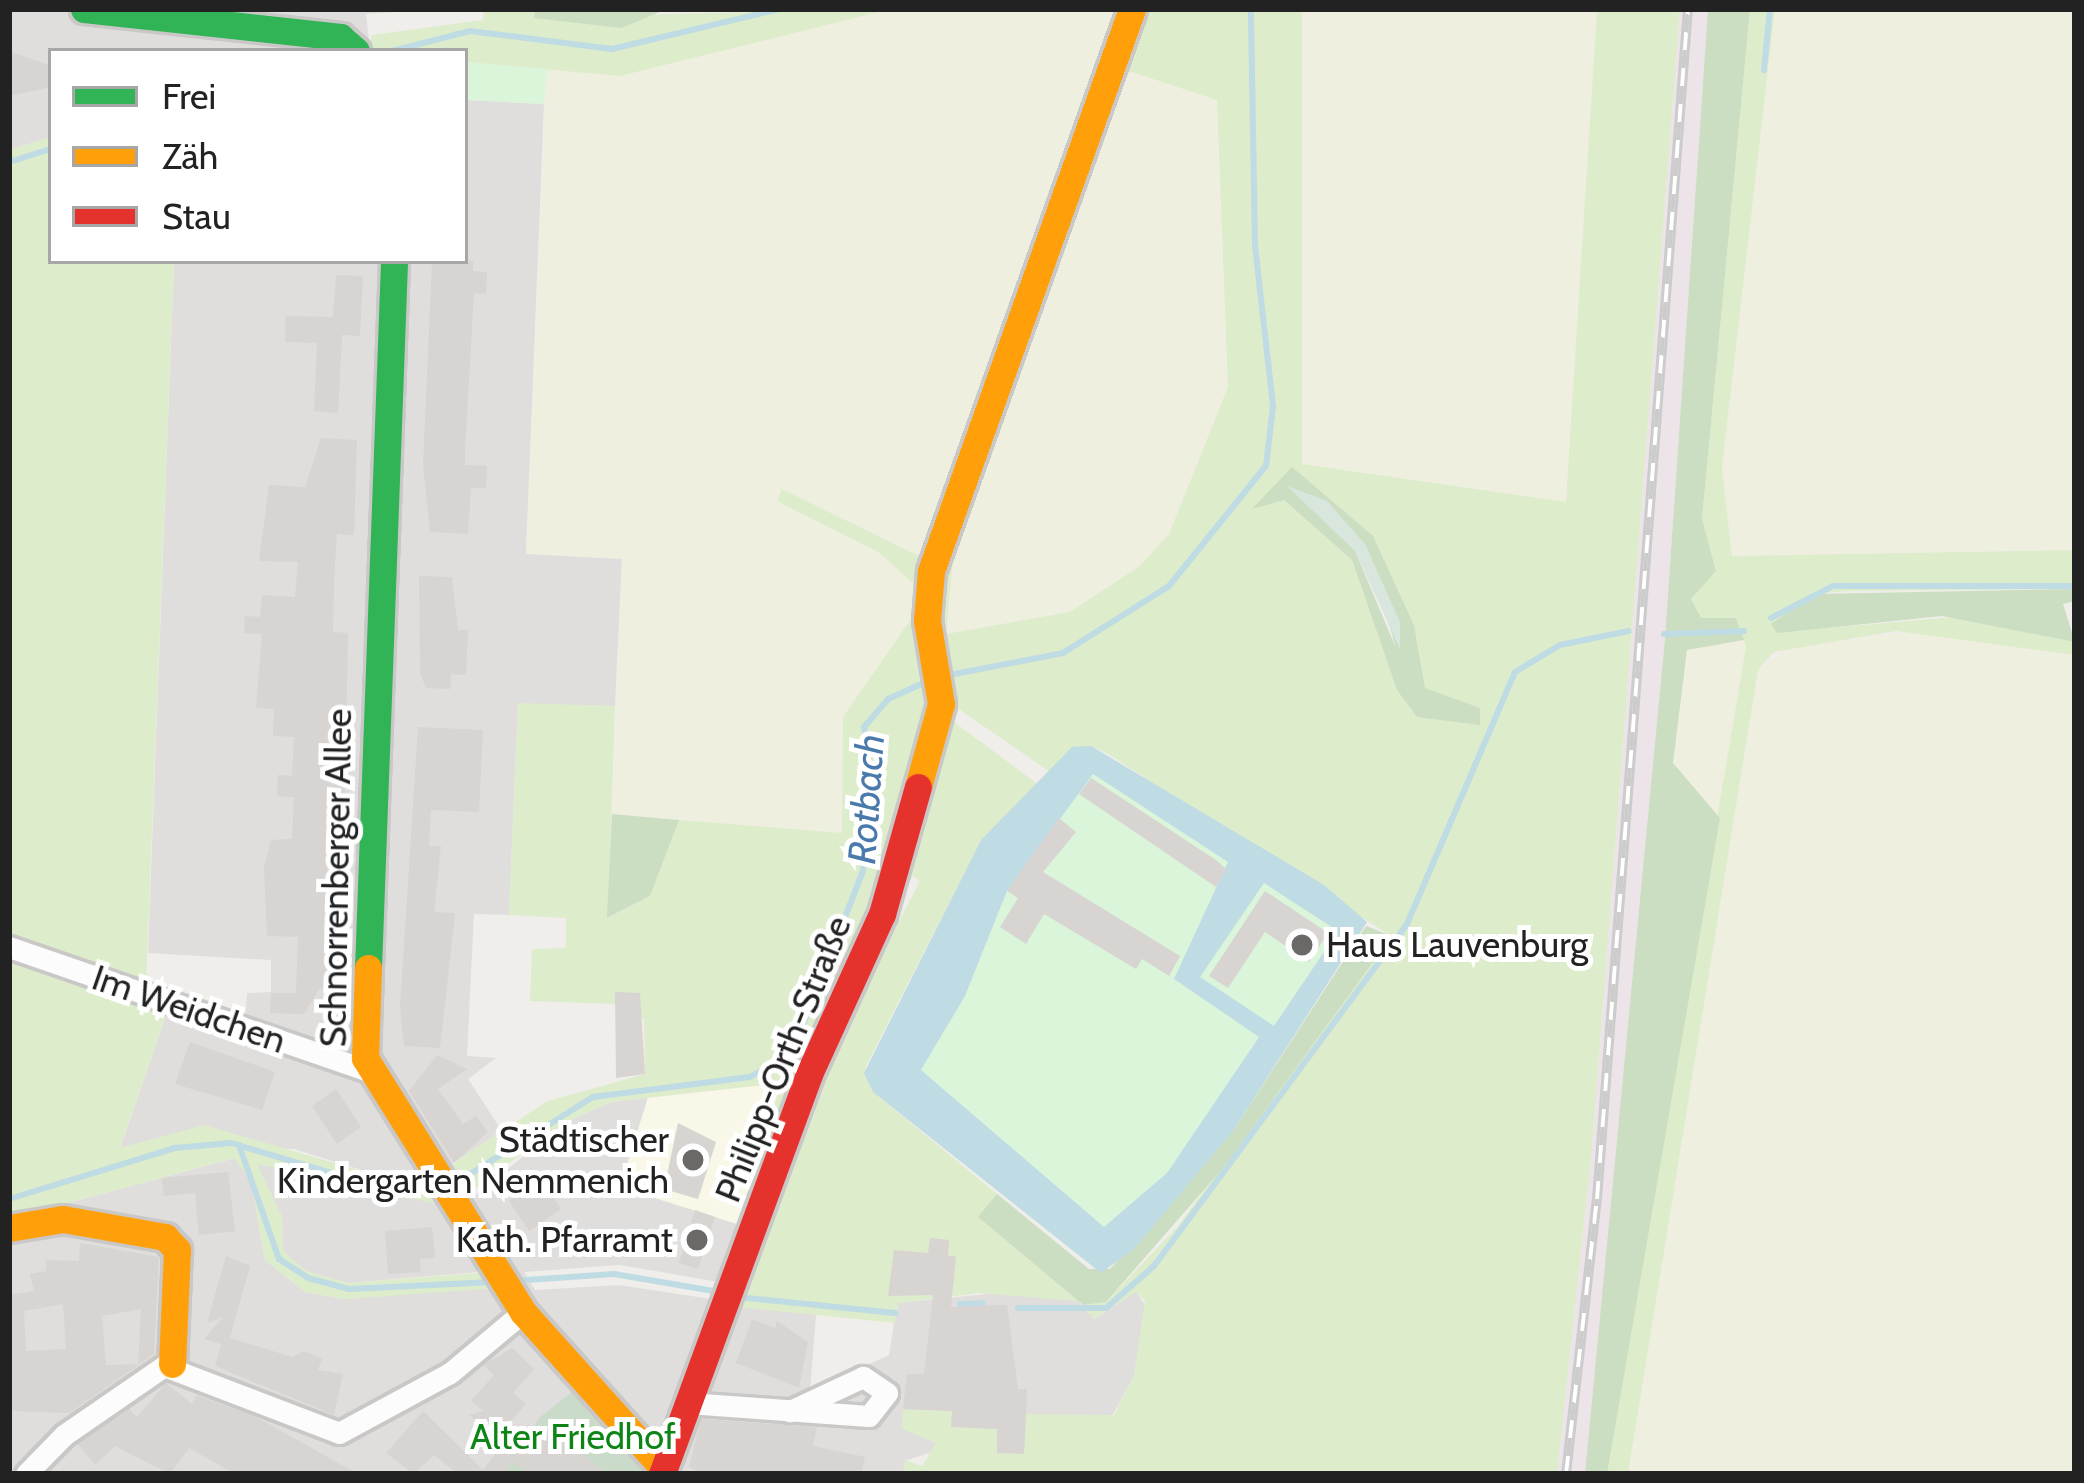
<!DOCTYPE html>
<html>
<head>
<meta charset="utf-8">
<style>
  body { margin:0 }
  #map { position:relative; width:2084px; height:1483px; overflow:hidden; background:#f0eeeb; font-family:Cabin,sans-serif }
  div>[style] { position:absolute }
  .residential>* { inset:0; background:#dfdedc }
  .industrial>* { inset:0; background:#ede4e9 }
  .education>* { inset:0; background:#f8f7e8 }
  .farmland>* { inset:0; background:#efefdf }
  .grass>* { inset:0; background:#ddeccb }
  .forest>* { inset:0; background:#cbdec1 }
  .wetland>* { inset:0; background:#d9e6de }
  .cemetery>* { inset:0; background:#cadbca }
  .park>* { inset:0; background:#daf5da }
  .water>* { inset:0; background:#bfdbe3 }
  .stream>* { height:6px; margin:-3px; padding:0 3px; transform-origin:3px; border-radius:3px; background:#bfdbe3 }
  .building>* { inset:0; background:#d7d4d2 }
  .roads { filter:drop-shadow(3px 0 #c9c8c7) drop-shadow(-3px 0 #c9c8c7) drop-shadow(0 3px #c9c8c7) drop-shadow(0 -3px #c9c8c7) }
  .street>* { height:21px; margin:-10.5px; padding:0 10.5px; transform-origin:10.5px; border-radius:10.5px; background:#fdfcfc }
  .fast>* { height:27px; margin:-13.5px; padding:0 13.5px; transform-origin:13.5px; border-radius:13.5px; background:#30b455 }
  .slow>* { height:27px; margin:-13.5px; padding:0 13.5px; transform-origin:13.5px; border-radius:13.5px; background:#ff9f0a }
  .jam>* { height:27px; margin:-13.5px; padding:0 13.5px; transform-origin:13.5px; border-radius:13.5px; background:#e5322d }
  .rail>* { height:10px; margin-top:-5px; transform-origin:0; background:repeating-linear-gradient(90deg,#fff 0 18px,#ccc 0 36px); box-sizing:border-box; border-block:3px solid #ccc }
  .dots>* { width:33px; height:33px; translate:-50% -50%; box-sizing:border-box; border:6px solid #fff; border-radius:50% }
  span { translate:-50% -50%; white-space:nowrap; text-align:center; line-height:1.15; -webkit-text-stroke:10px #fff; paint-order:stroke }
  .street-label { font-size:36px; color:#222 }
  .poi-label { font-size:36px; color:#222 }
  .left { translate:0 -50%; text-align:left }
  .right { translate:-100% -50%; text-align:right }
  .park-label { font-size:36px; color:#0c8416 }
  .water-label { font-size:39px; color:#4a7aab; font-style:italic }
  .frame { position:absolute; inset:0; border:12px solid #222; pointer-events:none }
  .legend { position:absolute; left:48px; top:48px; width:420px; height:216px; box-sizing:border-box; background:#fff; border:3px solid #a7a7a7; margin:0; padding:15px 21px; list-style:none; font-size:36px; color:#222 }
  .legend li { display:flex; align-items:center; gap:24px; height:60px }
  .legend b { width:60px; border:3px solid #a7a7a7 }
</style>
</head>
<body>
<div id="map">
  <div class="residential">
    <i style="clip-path:polygon(9px 9px,438px 9px,366px 14px,370px 51px,51px 51px,51px 137px,9px 150px)"></i>
    <i style="clip-path:polygon(465px 100px,544px 104px,526px 553px,622px 558px,615px 706px,518px 704px,509px 915px,474px 914px,467px 1056px,496px 1058px,468px 1079px,502px 1131px,449px 1166px,472px 1198px,564px 1123px,611px 1102px,782px 1083px,719px 1282px,620px 1265px,524px 1272px,535px 1290px,619px 1285px,816px 1315px,810px 1391px,889px 1355px,897px 1303px,1007px 1292px,1078px 1301px,1094px 1319px,1136px 1291px,1146px 1307px,1134px 1376px,1111px 1418px,1027px 1414px,1024px 1454px,997px 1453px,997px 1430px,905px 1461px,903px 1474px,9px 1474px,9px 1219px,235px 1158px,251px 1182px,265px 1260px,305px 1292px,346px 1299px,452px 1290px,479px 1272px,348px 1283px,306px 1271px,283px 1251px,282px 1217px,256px 1163px,274px 1161px,362px 1195px,393px 1180px,294px 1149px,120px 1149px,173px 995px,245px 1018px,247px 993px,271px 992px,271px 960px,148px 953px,174px 261px,465px 261px)"></i>
  </div>
  <div class="industrial">
    <i style="clip-path:polygon(1680px 9px,1708px 9px,1665px 640px,1593px 1423px,1585px 1474px,1557px 1474px,1591px 1159px)"></i>
  </div>
  <div class="education">
    <i style="clip-path:polygon(782px 1083px,737px 1224px,620px 1187px,649px 1094px)"></i>
  </div>
  <div class="farmland">
    <i style="clip-path:polygon(891px 9px,1121px 9px,922px 557px,783px 489px,777px 501px,878px 552px,913px 583px,914px 616px,843px 717px,842px 834px,612px 814px,622px 559px,526px 554px,547px 69px,620px 76px)"></i>
    <i style="clip-path:polygon(1302px 9px,1597px 9px,1566px 502px,1302px 464px)"></i>
    <i style="clip-path:polygon(1775px 9px,2075px 9px,2075px 550px,1732px 556px,1722px 468px)"></i>
    <i style="clip-path:polygon(1132px 72px,1217px 100px,1228px 387px,1169px 534px,1140px 566px,1070px 612px,945px 634px,954px 545px,1120px 77px)"></i>
    <i style="clip-path:polygon(1933px 629px,2075px 655px,2075px 1474px,1628px 1474px,1758px 670px,1790px 647px)"></i>
    <i style="clip-path:polygon(1744px 640px,1746px 646px,1720px 818px,1673px 763px,1688px 649px)"></i>
  </div>
  <div class="grass">
    <i style="clip-path:polygon(484px 9px,535px 9px,534px 17px,891px 9px,620px 76px,465px 62px,465px 51px,368px 49px,372px 35px,483px 20px)"></i>
    <i style="clip-path:polygon(evenodd,1139px 9px,1302px 9px,1302px 464px,1566px 502px,1597px 9px,1680px 9px,1591px 1159px,1557px 1474px,903px 1474px,905px 1460px,922px 1466px,936px 1443px,902px 1429px,903px 1409px,952px 1411px,952px 1427px,997px 1429px,997px 1453px,1024px 1453px,1026px 1414px,1114px 1415px,1134px 1375px,1145px 1300px,1136px 1292px,1093px 1319px,1083px 1305px,1106px 1302px,1178px 1226px,1391px 936px,1108px 754px,1091px 746px,1050px 772px,953px 705px,943px 666px,938px 582px,1139px 9px,1132px 72px,1217px 100px,1228px 387px,1169px 534px,1140px 566px,1070px 612px,946px 634px,954px 545px,1120px 78px,1132px 72px,1139px 9px,1284px 500px,1373px 536px,1414px 625px,1425px 688px,1479px 708px,1397px 690px,1352px 560px,1284px 500px)"></i>
    <i style="clip-path:polygon(1750px 9px,1775px 9px,1722px 468px,1732px 556px,2075px 550px,2075px 589px,1848px 591px,1815px 594px,1782px 613px,1815px 629px,1954px 617px,2075px 642px,2075px 655px,1896px 631px,1774px 652px,1758px 670px,1628px 1474px,1607px 1474px,1746px 646px,1736px 618px,1701px 618px,1690px 599px,1716px 571px,1702px 519px)"></i>
    <i style="clip-path:polygon(51px 137px,51px 261px,174px 261px,146px 985px,173px 995px,120px 1148px,204px 1125px,393px 1180px,422px 1176px,441px 1205px,257px 1164px,282px 1217px,283px 1251px,306px 1271px,348px 1283px,490px 1272px,500px 1288px,346px 1299px,305px 1292px,265px 1260px,251px 1182px,234px 1158px,9px 1219px,9px 150px)"></i>
    <i style="clip-path:polygon(782px 489px,921px 557px,931px 548px,932px 694px,892px 857px,775px 1134px,764px 1139px,781px 1083px,611px 1102px,564px 1123px,460px 1199px,443px 1172px,468px 1153px,548px 1101px,645px 1074px,644px 1019px,616px 1004px,530px 1001px,532px 949px,566px 948px,566px 918px,509px 915px,518px 703px,615px 706px,608px 918px,650px 896px,679px 820px,842px 833px,843px 717px,913px 616px,913px 583px,878px 552px,777px 501px)"></i>
    <i style="clip-path:polygon(950px 719px,1039px 785px,981px 840px,865px 1068px,873px 1092px,997px 1194px,979px 1218px,1078px 1301px,979px 1293px,898px 1303px,895px 1323px,736px 1307px,808px 1105px,815px 1109px,823px 1090px,815px 1082px,920px 881px,913px 876px,899px 897px)"></i>
  </div>
  <div class="forest">
    <i style="clip-path:polygon(535px 9px,667px 9px,621px 28px,534px 18px)"></i>
    <i style="clip-path:polygon(1708px 9px,1750px 9px,1702px 519px,1716px 571px,1691px 599px,1701px 618px,1736px 618px,1744px 640px,1687px 650px,1673px 763px,1720px 818px,1607px 1474px,1585px 1474px,1665px 639px)"></i>
    <i style="clip-path:polygon(evenodd,1292px 467px,1373px 536px,1414px 625px,1425px 688px,1480px 708px,1480px 725px,1417px 717px,1397px 690px,1352px 560px,1284px 500px,1252px 509px,1292px 467px,1303px 500px,1327px 501px,1366px 546px,1396px 648px,1355px 551px,1303px 500px)"></i>
    <i style="clip-path:polygon(2075px 589px,2075px 601px,2063px 604px,2075px 642px,1942px 616px,1777px 633px,1771px 624px,1815px 594px)"></i>
    <i style="clip-path:polygon(612px 814px,679px 820px,650px 896px,607px 918px)"></i>
    <i style="clip-path:polygon(1366px 926px,1392px 936px,1223px 1168px,1106px 1302px,1083px 1305px,978px 1217px,997px 1194px,1089px 1269px,1110px 1269px,1233px 1131px)"></i>
  </div>
  <div class="wetland">
    <i style="clip-path:polygon(1287px 486px,1327px 501px,1366px 546px,1400px 622px,1400px 649px,1355px 551px)"></i>
  </div>
  <div class="cemetery">
    <i style="clip-path:polygon(581px 1385px,648px 1474px,504px 1474px,540px 1417px)"></i>
  </div>
  <div class="park">
    <i style="clip-path:polygon(465px 62px,547px 69px,544px 104px,465px 100px)"></i>
    <i style="clip-path:polygon(1093px 774px,1228px 862px,1174px 979px,1259px 1036px,1167px 1173px,1104px 1227px,921px 1070px,965px 996px,1007px 891px)"></i>
    <i style="clip-path:polygon(1264px 883px,1338px 930px,1274px 1027px,1199px 977px)"></i>
  </div>
  <div class="water">
    <i style="clip-path:polygon(evenodd,1091px 746px,1324px 885px,1367px 922px,1233px 1131px,1135px 1248px,1101px 1273px,873px 1092px,864px 1073px,981px 840px,1072px 747px,1091px 746px,1093px 774px,1228px 862px,1174px 979px,1259px 1037px,1167px 1173px,1104px 1227px,921px 1070px,965px 996px,1007px 891px,1093px 774px,1091px 746px,1264px 883px,1338px 931px,1274px 1026px,1200px 977px,1264px 883px)"></i>
  </div>
  <div class="stream">
    <i style="left:392px;top:51px;width:81px;rotate:-14.4deg"></i>
    <i style="left:470px;top:31px;width:143px;rotate:7.2deg"></i>
    <i style="left:612px;top:49px;width:173px;rotate:-13.4deg"></i>
    <i style="left:1764px;top:70px;width:61px;rotate:-84.4deg"></i>
    <i style="left:9px;top:162px;width:44px;rotate:-17.2deg"></i>
    <i style="left:1771px;top:618px;width:70px;rotate:-27.3deg"></i>
    <i style="left:1833px;top:586px;width:242px"></i>
    <i style="left:1664px;top:634px;width:80px;rotate:-2.1deg"></i>
    <i style="left:944px;top:676px;width:121px;rotate:-10.9deg"></i>
    <i style="left:1063px;top:653px;width:125px;rotate:-32.3deg"></i>
    <i style="left:1169px;top:586px;width:154px;rotate:-51.1deg"></i>
    <i style="left:1266px;top:466px;width:60px;rotate:-83.3deg"></i>
    <i style="left:1273px;top:406px;width:162px;rotate:-96.4deg"></i>
    <i style="left:1255px;top:245px;width:236px;rotate:-91deg"></i>
    <i style="left:239px;top:1145px;width:121px;rotate:70.7deg"></i>
    <i style="left:279px;top:1259px;width:35px;rotate:33deg"></i>
    <i style="left:308px;top:1278px;width:42px;rotate:15deg"></i>
    <i style="left:349px;top:1289px;width:144px;rotate:-2.8deg"></i>
    <i style="left:451px;top:1186px;width:168px;rotate:-32.1deg"></i>
    <i style="left:593px;top:1097px;width:158px;rotate:-7.3deg"></i>
    <i style="left:750px;top:1077px;width:48px;rotate:-29.7deg"></i>
    <i style="left:792px;top:1053px;width:195px;rotate:-68.7deg"></i>
    <i style="left:863px;top:871px;width:88px;rotate:-84.2deg"></i>
    <i style="left:872px;top:783px;width:57px;rotate:-98.1deg"></i>
    <i style="left:864px;top:727px;width:37px;rotate:-49deg"></i>
    <i style="left:888px;top:699px;width:48px;rotate:-24.4deg"></i>
    <i style="left:9px;top:1199px;width:174px;rotate:-17.1deg"></i>
    <i style="left:175px;top:1148px;width:56px;rotate:-5.1deg"></i>
    <i style="left:231px;top:1143px;width:165px;rotate:16.6deg"></i>
    <i style="left:389px;top:1190px;width:50px"></i>
    <i style="left:512px;top:1281px;width:102px;rotate:-3.9deg"></i>
    <i style="left:614px;top:1274px;width:107px;rotate:9.7deg"></i>
    <i style="left:738px;top:1297px;width:158px;rotate:5.8deg"></i>
    <i style="left:960px;top:1304px;width:23px;rotate:-2deg"></i>
    <i style="left:1018px;top:1308px;width:88px"></i>
    <i style="left:1106px;top:1308px;width:64px;rotate:-41.2deg"></i>
    <i style="left:1154px;top:1266px;width:425px;rotate:-53.5deg"></i>
    <i style="left:1407px;top:924px;width:274px;rotate:-66.8deg"></i>
    <i style="left:1515px;top:672px;width:52px;rotate:-31deg"></i>
    <i style="left:1560px;top:645px;width:70px;rotate:-11.5deg"></i>
  </div>
  <div class="building">
    <i style="clip-path:polygon(9px 51px,51px 66px,51px 87px,9px 96px)"></i>
    <i style="clip-path:polygon(432px 261px,473px 261px,473px 271px,487px 272px,486px 294px,474px 293px,465px 450px,465px 465px,487px 466px,486px 488px,471px 488px,468px 534px,430px 532px,423px 465px)"></i>
    <i style="clip-path:polygon(336px 275px,363px 276px,360px 336px,342px 335px,338px 413px,314px 411px,317px 343px,285px 342px,286px 316px,333px 317px)"></i>
    <i style="clip-path:polygon(321px 438px,357px 440px,354px 535px,337px 534px,334px 582px,333px 632px,348px 633px,341px 989px,320px 988px,304px 1014px,270px 1013px,271px 993px,296px 993px,298px 937px,267px 936px,264px 867px,271px 840px,292px 839px,294px 797px,277px 796px,278px 775px,292px 776px,294px 737px,273px 736px,274px 709px,256px 708px,262px 634px,244px 633px,245px 616px,260px 617px,262px 595px,295px 597px,298px 562px,259px 561px,269px 485px,305px 487px)"></i>
    <i style="clip-path:polygon(419px 576px,452px 577px,458px 630px,468px 630px,466px 675px,451px 674px,450px 689px,426px 688px,420px 673px)"></i>
    <i style="clip-path:polygon(418px 727px,483px 730px,479px 812px,431px 810px,429px 846px,441px 846px,434px 912px,455px 913px,440px 1048px,404px 1046px,400px 1007px)"></i>
    <i style="clip-path:polygon(1091px 778px,1216px 860px,1226px 869px,1216px 887px,1079px 794px)"></i>
    <i style="clip-path:polygon(1059px 818px,1076px 832px,1043px 872px,1180px 956px,1169px 976px,1142px 959px,1136px 969px,1044px 914px,1026px 944px,1000px 927px,1018px 898px,1007px 891px)"></i>
    <i style="clip-path:polygon(1265px 891px,1328px 933px,1309px 962px,1265px 932px,1228px 988px,1209px 976px)"></i>
    <i style="clip-path:polygon(615px 992px,640px 993px,645px 1074px,616px 1078px)"></i>
    <i style="clip-path:polygon(190px 1042px,275px 1072px,262px 1110px,175px 1084px)"></i>
    <i style="clip-path:polygon(437px 1055px,467px 1069px,438px 1089px,463px 1124px,476px 1116px,488px 1132px,454px 1163px,409px 1091px)"></i>
    <i style="clip-path:polygon(336px 1089px,361px 1127px,337px 1144px,312px 1106px)"></i>
    <i style="clip-path:polygon(678px 1123px,716px 1142px,698px 1199px,664px 1189px)"></i>
    <i style="clip-path:polygon(228px 1172px,235px 1231px,199px 1235px,195px 1193px,164px 1196px,162px 1178px)"></i>
    <i style="clip-path:polygon(540px 1179px,561px 1209px,529px 1231px,509px 1201px)"></i>
    <i style="clip-path:polygon(695px 1210px,715px 1217px,698px 1269px,679px 1263px)"></i>
    <i style="clip-path:polygon(432px 1227px,435px 1258px,420px 1259px,421px 1272px,388px 1274px,385px 1231px)"></i>
    <i style="clip-path:polygon(930px 1238px,949px 1240px,948px 1256px,956px 1256px,951px 1307px,1007px 1305px,1018px 1389px,1027px 1389px,1024px 1454px,997px 1453px,997px 1429px,951px 1427px,952px 1411px,903px 1409px,907px 1374px,924px 1374px,933px 1295px,888px 1296px,894px 1250px,928px 1253px)"></i>
    <i style="clip-path:polygon(evenodd,80px 1243px,159px 1257px,154px 1354px,69px 1413px,11px 1411px,9px 1295px,34px 1291px,30px 1274px,46px 1271px,46px 1260px,79px 1261px,80px 1243px,63px 1304px,66px 1349px,26px 1351px,24px 1311px,63px 1304px,80px 1243px,141px 1309px,138px 1364px,106px 1365px,102px 1316px,141px 1309px)"></i>
    <i style="clip-path:polygon(226px 1256px,250px 1266px,230px 1338px,292px 1357px,304px 1351px,322px 1359px,318px 1370px,343px 1374px,334px 1415px,215px 1366px,221px 1344px,204px 1339px,223px 1317px,207px 1323px)"></i>
    <i style="clip-path:polygon(752px 1319px,775px 1328px,777px 1321px,808px 1342px,799px 1388px,736px 1363px)"></i>
    <i style="clip-path:polygon(512px 1348px,534px 1369px,513px 1393px,526px 1404px,507px 1426px,537px 1444px,549px 1428px,608px 1474px,529px 1474px,512px 1461px,504px 1474px,458px 1474px,434px 1455px,414px 1474px,386px 1453px,423px 1411px,483px 1470px,503px 1444px,469px 1415px,483px 1411px,471px 1401px,494px 1375px,483px 1365px)"></i>
    <i style="clip-path:polygon(166px 1383px,192px 1404px,196px 1395px,256px 1417px,358px 1474px,235px 1474px,189px 1448px,170px 1474px,115px 1446px,95px 1465px,78px 1444px,129px 1409px,137px 1417px)"></i>
    <i style="clip-path:polygon(701px 1419px,817px 1427px,813px 1446px,865px 1457px,861px 1474px,702px 1474px,689px 1467px)"></i>
  </div>
  <div class="roads">
    <div class="street">
      <i style="left:9px;top:947px;width:381px;rotate:19deg"></i>
      <i style="left:688px;top:1403px;width:181px;rotate:4.1deg"></i>
      <i style="left:869px;top:1416px;width:29px;rotate:-52deg"></i>
      <i style="left:887px;top:1393px;width:29px;rotate:-146deg"></i>
      <i style="left:863px;top:1377px;width:81px;rotate:155deg"></i>
      <i style="left:26px;top:1474px;width:54px;rotate:-45.7deg"></i>
      <i style="left:64px;top:1435px;width:121px;rotate:-34.6deg"></i>
      <i style="left:164px;top:1366px;width:187px;rotate:20.9deg"></i>
      <i style="left:339px;top:1433px;width:126px;rotate:-28.4deg"></i>
      <i style="left:450px;top:1373px;width:95px;rotate:-39.9deg"></i>
    </div>
    <div class="fast">
      <i style="left:84px;top:9px;width:258px;rotate:6.2deg"></i>
      <i style="left:340px;top:37px;width:21px;rotate:41deg"></i>
      <i style="left:368px;top:968px;width:707px;rotate:-87.89deg"></i>
    </div>
    <div class="slow">
      <i style="left:918px;top:787px;width:86px;rotate:-74.5deg"></i>
      <i style="left:941px;top:704px;width:85px;rotate:-99.5deg"></i>
      <i style="left:927px;top:620px;width:49px;rotate:-85.3deg"></i>
      <i style="left:931px;top:571px;width:597px;rotate:-70.32deg"></i>
      <i style="left:368px;top:968px;width:90px;rotate:91.9deg"></i>
      <i style="left:365px;top:1058px;width:299px;rotate:58.1deg"></i>
      <i style="left:523px;top:1312px;width:211px;rotate:48.1deg"></i>
      <i style="left:9px;top:1228px;width:55px;rotate:-9.5deg"></i>
      <i style="left:63px;top:1219px;width:104px;rotate:10deg"></i>
      <i style="left:165px;top:1237px;width:18px;rotate:47deg"></i>
      <i style="left:177px;top:1250px;width:114px;rotate:92.5deg"></i>
    </div>
    <div class="jam">
      <i style="left:662px;top:1474px;width:426px;rotate:-69.8deg"></i>
      <i style="left:809px;top:1074px;width:176px;rotate:-65.5deg"></i>
      <i style="left:882px;top:914px;width:132px;rotate:-74.2deg"></i>
    </div>
  </div>
  <div class="rail">
    <i style="left:1566px;top:1474px;width:277px;rotate:-83.6deg"></i>
    <i style="left:1597px;top:1199px;width:1193px;rotate:-85.63deg"></i>
  </div>
  <div class="dots">
    <i style="left:1302px;top:945px;background:#6a6968"></i>
    <i style="left:693px;top:1160px;background:#6a6968"></i>
    <i style="left:697px;top:1240px;background:#6a6968"></i>
  </div>
  <div class="street-label">
    <span style="left:336px;top:878px;rotate:-89deg">Schnorrenberger Allee</span>
    <span style="left:189px;top:1009px;rotate:19deg">Im Weidchen</span>
    <span style="left:783px;top:1059px;rotate:-68deg">Philipp-Orth-Straße</span>
  </div>
  <div class="poi-label">
    <span class="left" style="left:1326px;top:945px">Haus Lauvenburg</span>
    <span class="right" style="left:669px;top:1160px">Städtischer<br>Kindergarten Nemmenich</span>
    <span class="right" style="left:673px;top:1240px">Kath. Pfarramt</span>
  </div>
  <div class="park-label">
    <span style="left:573px;top:1437px">Alter Friedhof</span>
  </div>
  <div class="water-label">
    <span style="left:866px;top:799px;rotate:-86deg">Rotbach</span>
  </div>
  <div class="frame"></div>
  <ul class="legend">
  <li><b style="height:15px;background:#30b455"></b>Frei</li>
  <li><b style="height:15px;background:#ff9f0a"></b>Zäh</li>
  <li><b style="height:15px;background:#e5322d"></b>Stau</li>
  </ul>
</div>
</body>
</html>
